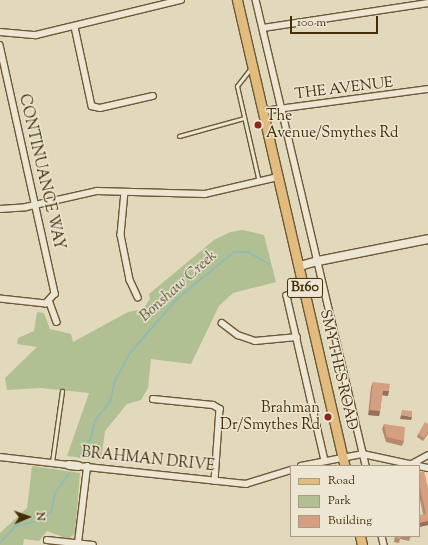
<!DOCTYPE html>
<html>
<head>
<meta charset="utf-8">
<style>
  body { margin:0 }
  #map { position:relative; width:428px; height:545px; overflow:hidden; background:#e2d9bc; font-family:"Sorts Mill Goudy",serif }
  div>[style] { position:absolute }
  .green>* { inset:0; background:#b1c092 }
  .stream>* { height:2px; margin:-1px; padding:0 1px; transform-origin:1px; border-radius:1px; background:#95bab2 }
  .roads { filter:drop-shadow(1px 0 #6c5836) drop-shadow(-1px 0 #6c5836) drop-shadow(0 1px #6c5836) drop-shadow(0 -1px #6c5836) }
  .lane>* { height:3px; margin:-1.5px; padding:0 1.5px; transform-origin:1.5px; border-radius:1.5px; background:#ece6d3 }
  .street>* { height:5.5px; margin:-2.75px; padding:0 2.75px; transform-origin:2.75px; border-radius:2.75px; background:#ece6d3 }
  .secondary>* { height:8px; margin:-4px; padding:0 4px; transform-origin:4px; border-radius:4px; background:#ece6d3 }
  .primary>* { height:9px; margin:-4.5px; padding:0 4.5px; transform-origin:4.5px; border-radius:4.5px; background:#e1bc7e }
  .wall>* { inset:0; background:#b78a6f }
  .shaded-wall>* { inset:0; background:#95705a }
  .building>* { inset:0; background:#d5a081 }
  .dots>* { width:11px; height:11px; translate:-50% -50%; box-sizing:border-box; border:2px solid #ece6d3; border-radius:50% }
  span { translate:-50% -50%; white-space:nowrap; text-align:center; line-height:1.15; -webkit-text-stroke:3px #ece6d3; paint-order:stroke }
  .shield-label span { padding:1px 3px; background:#ece6d3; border:1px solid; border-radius:3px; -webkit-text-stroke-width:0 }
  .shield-label { font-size:14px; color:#442d09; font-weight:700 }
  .street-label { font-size:15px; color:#442d09 }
  .poi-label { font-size:15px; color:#442d09 }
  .left { translate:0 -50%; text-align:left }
  .right { translate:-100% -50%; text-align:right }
  .water-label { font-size:16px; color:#54492b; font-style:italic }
  .legend { position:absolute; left:290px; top:465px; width:130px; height:72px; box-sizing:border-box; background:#ece6d3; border:1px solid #a99c82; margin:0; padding:5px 7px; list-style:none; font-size:12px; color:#442d09 }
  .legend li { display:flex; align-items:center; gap:8px; height:20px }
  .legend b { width:20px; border:1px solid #a99c82 }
  .north { position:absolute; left:8px; top:497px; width:40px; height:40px; -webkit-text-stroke:3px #ece6d3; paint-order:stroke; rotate:88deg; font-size:11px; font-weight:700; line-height:16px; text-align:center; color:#442d09 }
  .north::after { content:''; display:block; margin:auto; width:14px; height:18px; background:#442d09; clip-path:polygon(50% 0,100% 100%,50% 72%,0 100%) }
  .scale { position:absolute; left:290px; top:16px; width:88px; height:18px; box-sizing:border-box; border:2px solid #442d09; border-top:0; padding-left:5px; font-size:12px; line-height:14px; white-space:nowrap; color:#442d09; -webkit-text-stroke:3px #ece6d3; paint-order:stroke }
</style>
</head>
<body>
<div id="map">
  <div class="green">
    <i style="clip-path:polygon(243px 230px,264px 235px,276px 282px,233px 293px,219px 306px,191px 364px,151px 359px,148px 388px,141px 400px,127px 404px,105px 431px,101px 460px,67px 456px,89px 393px,41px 388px,7px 390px,5px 378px,37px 347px,17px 344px,18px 338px,34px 331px,37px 312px,44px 313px,50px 329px,71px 334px,73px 342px,128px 312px,143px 309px,150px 299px,149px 294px,214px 240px,230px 232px)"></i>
    <i style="clip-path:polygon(32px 466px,80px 473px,75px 534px,68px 539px,47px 531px,39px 541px,24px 539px,23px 545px,0 545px,0 533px,27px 508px)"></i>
  </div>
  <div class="stream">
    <i style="left:79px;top:457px;width:22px;rotate:-58deg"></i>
    <i style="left:91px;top:438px;width:18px;rotate:-77deg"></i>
    <i style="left:95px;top:420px;width:23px;rotate:-50deg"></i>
    <i style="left:110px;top:402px;width:22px;rotate:-77deg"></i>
    <i style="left:115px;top:381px;width:32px;rotate:-62deg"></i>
    <i style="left:130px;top:353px;width:73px;rotate:-48.9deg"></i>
    <i style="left:178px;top:298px;width:72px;rotate:-39.4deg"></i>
    <i style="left:234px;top:252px;width:14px"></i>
    <i style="left:248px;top:252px;width:24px;rotate:30deg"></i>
    <i style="left:0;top:543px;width:23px;rotate:-47deg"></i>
    <i style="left:16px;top:526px;width:18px;rotate:-13deg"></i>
    <i style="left:34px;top:522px;width:20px;rotate:-30deg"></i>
    <i style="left:51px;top:512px;width:19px;rotate:-78deg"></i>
    <i style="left:55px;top:493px;width:24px;rotate:-54deg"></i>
  </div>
  <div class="roads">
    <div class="lane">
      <i style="left:251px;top:68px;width:23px;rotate:128deg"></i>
      <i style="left:237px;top:86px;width:98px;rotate:77.1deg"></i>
      <i style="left:179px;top:136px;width:67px;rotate:-15.5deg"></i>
      <i style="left:52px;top:462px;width:72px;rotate:-82deg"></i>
    </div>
    <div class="street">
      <i style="left:256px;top:0;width:479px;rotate:76.7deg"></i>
      <i style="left:75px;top:27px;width:81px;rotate:77.9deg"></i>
      <i style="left:92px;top:106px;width:8px;rotate:14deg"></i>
      <i style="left:100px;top:108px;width:54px;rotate:-12.8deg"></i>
      <i style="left:263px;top:28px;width:167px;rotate:-8.6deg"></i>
      <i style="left:0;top:32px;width:36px;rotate:5deg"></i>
      <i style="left:36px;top:35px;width:149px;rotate:-13.6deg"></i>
      <i style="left:0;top:45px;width:255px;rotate:77.5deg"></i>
      <i style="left:55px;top:294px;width:13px;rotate:132deg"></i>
      <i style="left:46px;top:304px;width:46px;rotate:-173.8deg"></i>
      <i style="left:263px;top:111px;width:166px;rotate:-7.6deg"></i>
      <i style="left:125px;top:192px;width:43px;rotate:95.3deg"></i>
      <i style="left:121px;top:235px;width:46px;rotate:78.7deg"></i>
      <i style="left:130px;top:280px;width:19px;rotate:65deg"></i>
      <i style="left:0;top:209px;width:26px;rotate:-4deg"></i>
      <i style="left:26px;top:207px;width:73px;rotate:-12.7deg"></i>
      <i style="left:97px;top:191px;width:108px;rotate:1.6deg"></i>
      <i style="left:205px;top:194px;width:75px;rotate:-13.1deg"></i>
      <i style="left:305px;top:290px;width:19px;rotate:162deg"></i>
      <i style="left:287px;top:296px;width:168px;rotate:77deg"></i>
      <i style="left:50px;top:303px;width:20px;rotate:70deg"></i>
      <i style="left:222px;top:323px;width:20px;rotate:37deg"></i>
      <i style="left:238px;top:335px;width:18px;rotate:19deg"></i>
      <i style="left:255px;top:341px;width:42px;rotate:-5.4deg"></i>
      <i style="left:153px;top:399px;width:60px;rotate:5.7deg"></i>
      <i style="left:213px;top:405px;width:8px;rotate:30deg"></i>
      <i style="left:220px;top:409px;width:72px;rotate:94deg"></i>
      <i style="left:0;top:457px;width:69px;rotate:6.6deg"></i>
      <i style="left:412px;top:464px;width:18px;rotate:-29deg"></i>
      <i style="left:78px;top:466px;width:169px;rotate:6.1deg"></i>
      <i style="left:246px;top:484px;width:47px;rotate:-17.3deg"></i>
      <i style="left:301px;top:466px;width:63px;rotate:-11deg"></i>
      <i style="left:363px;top:454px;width:66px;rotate:12.2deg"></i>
      <i style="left:382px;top:536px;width:9px;rotate:77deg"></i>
      <i style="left:47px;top:540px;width:46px;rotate:6.2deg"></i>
      <i style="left:78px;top:543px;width:77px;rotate:-83.2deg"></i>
    </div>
    <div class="secondary">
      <i style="left:318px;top:261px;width:112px;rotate:-11.3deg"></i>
      <i style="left:300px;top:266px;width:19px;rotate:-16deg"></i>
      <i style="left:69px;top:465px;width:9px;rotate:6deg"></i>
    </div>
    <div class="primary">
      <i style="left:237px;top:0;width:478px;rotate:77deg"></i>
      <i style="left:360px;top:536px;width:9px;rotate:77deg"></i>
    </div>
  </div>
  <div class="wall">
    <i style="clip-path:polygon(373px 382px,388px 396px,382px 395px,380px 411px,379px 416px,368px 415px,371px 387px)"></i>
    <i style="clip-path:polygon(384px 424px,404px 441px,402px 446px,386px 442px,382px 429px)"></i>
    <i style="clip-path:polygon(428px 424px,428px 434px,423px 441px,417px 437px,418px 434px)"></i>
    <i style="clip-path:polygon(419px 473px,428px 488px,428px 525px,419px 527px,423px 514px,419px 494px)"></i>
    <i style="clip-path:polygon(395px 536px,411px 536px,409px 541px,400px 539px,399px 543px,394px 542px)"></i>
  </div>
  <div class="shaded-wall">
    <i style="clip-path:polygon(383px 391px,389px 391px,388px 396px,381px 395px)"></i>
    <i style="clip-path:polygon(370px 410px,380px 411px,379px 416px,368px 415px)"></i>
    <i style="clip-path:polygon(401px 415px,412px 417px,411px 420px,400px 419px)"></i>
    <i style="clip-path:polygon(428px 521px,428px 525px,419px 527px,419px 523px)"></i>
  </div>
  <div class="building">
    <i style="clip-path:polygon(373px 382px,390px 384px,389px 391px,383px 391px,380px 411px,370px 410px)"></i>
    <i style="clip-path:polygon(402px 410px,412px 411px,412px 417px,401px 415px)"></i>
    <i style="clip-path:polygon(425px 422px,428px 424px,428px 432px,424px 438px,418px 434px)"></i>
    <i style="clip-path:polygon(384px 424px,405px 427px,404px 441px,387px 437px)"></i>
    <i style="clip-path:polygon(424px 471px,428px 488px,428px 521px,419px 523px,419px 515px,426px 514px,419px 483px,419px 473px)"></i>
    <i style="clip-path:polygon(395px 536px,401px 536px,400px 539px,395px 537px)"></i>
  </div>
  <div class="dots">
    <i style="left:258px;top:125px;background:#8f2418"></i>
    <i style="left:328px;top:417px;background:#8f2418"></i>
  </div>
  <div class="shield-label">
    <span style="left:305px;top:288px">B160</span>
  </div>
  <div class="street-label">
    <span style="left:344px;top:89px;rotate:-7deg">THE AVENUE</span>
    <span style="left:41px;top:172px;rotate:77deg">CONTINUANCE WAY</span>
    <span style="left:338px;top:370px;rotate:77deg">SMYTHES ROAD</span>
    <span style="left:148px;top:460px;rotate:6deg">BRAHMAN DRIVE</span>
  </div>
  <div class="poi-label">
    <span class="left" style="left:266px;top:125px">The<br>Avenue/Smythes Rd</span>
    <span class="right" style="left:320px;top:417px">Brahman<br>Dr/Smythes Rd</span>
  </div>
  <div class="water-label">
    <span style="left:179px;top:287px;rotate:-42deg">Bonshaw Creek</span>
  </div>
  <ul class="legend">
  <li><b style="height:5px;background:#e1bc7e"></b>Road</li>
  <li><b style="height:11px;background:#b1c092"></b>Park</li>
  <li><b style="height:11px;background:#d5a081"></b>Building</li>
  </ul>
  <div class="north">N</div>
  <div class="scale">100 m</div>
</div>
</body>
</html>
